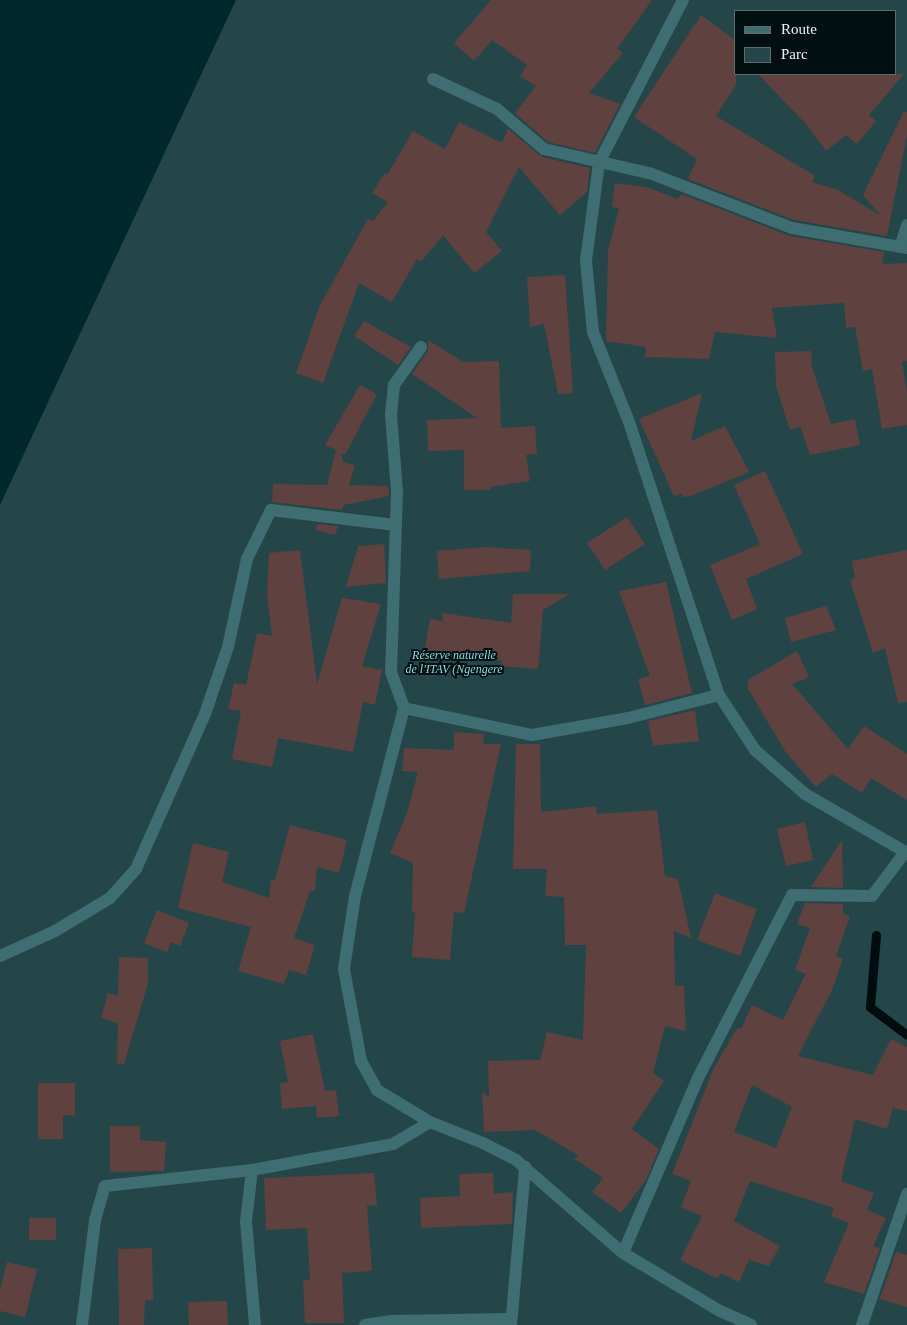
<!DOCTYPE html>
<html>
<head>
<meta charset="utf-8">
<style>
  body { margin:0 }
  #map { position:relative; width:907px; height:1325px; overflow:hidden; background:#01282d; font-family:Georgia,serif }
  div>[style] { position:absolute }
  .green>* { inset:0; background:#254649 }
  .stream>* { height:9px; margin:-4.5px; padding:0 4.5px; transform-origin:4.5px; border-radius:4.5px; background:#010c0e }
  .building>* { inset:0; background:#5f413f }
  .minor>* { height:12px; margin:-6px; padding:0 6px; transform-origin:6px; border-radius:6px; background:#3e6d72 }
  span { translate:-50% -50%; white-space:nowrap; text-align:center; line-height:1.15; -webkit-text-stroke:4px #020f10; paint-order:stroke }
  .park-label { font-size:12px; color:#84dce6; font-style:italic }
  .legend { position:absolute; left:734px; top:10px; width:162px; height:65px; box-sizing:border-box; background:#020f10; border:1px solid #5c6b6d; margin:0; padding:6px 9px; list-style:none; font-size:15px; color:#e2f6f9 }
  .legend li { display:flex; align-items:center; gap:10px; height:25px }
  .legend b { width:25px; border:1px solid #5c6b6d }
</style>
</head>
<body>
<div id="map">
  <div class="green">
    <i style="clip-path:polygon(evenodd,236px 0,907px 0,907px 1325px,0 1325px,0 505px,236px 0,736px 11px,896px 11px,896px 74px,736px 74px,736px 11px)"></i>
  </div>
  <div class="stream">
    <i style="left:876px;top:935px;width:72px;rotate:94.8deg"></i>
    <i style="left:870px;top:1007px;width:46px;rotate:37.1deg"></i>
  </div>
  <div class="building">
    <i style="clip-path:polygon(491px 0,652px 0,617px 49px,623px 53px,589px 93px,620px 104px,595px 153px,548px 142px,515px 113px,536px 86px,520px 76px,527px 65px,492px 40px,474px 61px,454px 43px)"></i>
    <i style="clip-path:polygon(701px 15px,736px 41px,736px 85px,716px 116px,815px 176px,812px 182px,838px 190px,881px 216px,863px 195px,904px 111px,907px 112px,907px 135px,887px 236px,794px 220px,688px 179px,697px 159px,634px 117px)"></i>
    <i style="clip-path:polygon(758px 74px,904px 74px,869px 115px,876px 121px,857px 144px,846px 135px,826px 151px,805px 123px)"></i>
    <i style="clip-path:polygon(459px 122px,502px 143px,508px 129px,542px 157px,590px 168px,587px 192px,560px 215px,519px 167px,486px 232px,502px 251px,474px 273px,443px 235px,421px 262px,417px 259px,392px 302px,359px 283px,323px 383px,296px 373px,320px 305px,368px 219px,373px 221px,388px 202px,372px 193px,385px 173px,387px 175px,413px 131px,445px 149px)"></i>
    <i style="clip-path:polygon(615px 183px,646px 187px,678px 199px,681px 194px,790px 236px,884px 252px,882px 264px,907px 263px,907px 361px,902px 362px,907px 391px,907px 425px,882px 429px,872px 369px,863px 371px,855px 327px,846px 328px,844px 303px,772px 308px,777px 338px,715px 332px,709px 359px,645px 357px,646px 347px,606px 341px,608px 251px,619px 208px,612px 207px)"></i>
    <i style="clip-path:polygon(565px 275px,573px 393px,558px 394px,544px 324px,530px 327px,527px 277px)"></i>
    <i style="clip-path:polygon(364px 321px,411px 347px,398px 365px,354px 336px)"></i>
    <i style="clip-path:polygon(428px 340px,463px 362px,499px 361px,501px 428px,535px 426px,537px 454px,526px 455px,530px 481px,490px 487px,490px 490px,464px 490px,464px 450px,428px 451px,427px 420px,477px 418px,412px 374px,428px 351px)"></i>
    <i style="clip-path:polygon(811px 351px,812px 367px,831px 424px,855px 419px,860px 445px,810px 455px,800px 426px,790px 430px,776px 386px,775px 352px)"></i>
    <i style="clip-path:polygon(360px 385px,377px 394px,345px 455px,341px 453px,343px 462px,355px 465px,349px 485px,388px 486px,389px 496px,344px 505px,342px 510px,272px 502px,273px 484px,327px 485px,336px 450px,325px 445px)"></i>
    <i style="clip-path:polygon(702px 393px,691px 441px,725px 426px,749px 472px,691px 496px,683px 497px,682px 493px,674px 496px,639px 419px)"></i>
    <i style="clip-path:polygon(765px 471px,803px 554px,746px 579px,757px 609px,732px 620px,710px 565px,760px 544px,734px 485px)"></i>
    <i style="clip-path:polygon(627px 517px,645px 544px,605px 570px,587px 543px)"></i>
    <i style="clip-path:polygon(317px 524px,338px 526px,335px 535px,316px 530px)"></i>
    <i style="clip-path:polygon(384px 544px,386px 583px,346px 587px,358px 546px)"></i>
    <i style="clip-path:polygon(485px 547px,531px 550px,530px 571px,439px 579px,437px 551px)"></i>
    <i style="clip-path:polygon(300px 550px,317px 684px,342px 598px,381px 604px,362px 666px,382px 670px,375px 705px,363px 702px,353px 752px,278px 738px,272px 767px,232px 759px,241px 711px,228px 709px,234px 683px,246px 685px,257px 633px,272px 636px,267px 595px,269px 553px)"></i>
    <i style="clip-path:polygon(907px 550px,907px 702px,898px 703px,885px 648px,873px 653px,850px 580px,855px 578px,852px 561px)"></i>
    <i style="clip-path:polygon(666px 582px,692px 693px,645px 705px,638px 679px,650px 676px,619px 591px)"></i>
    <i style="clip-path:polygon(513px 594px,569px 594px,543px 610px,538px 669px,501px 666px,502px 660px,425px 649px,430px 619px,443px 621px,442px 613px,511px 623px)"></i>
    <i style="clip-path:polygon(826px 606px,836px 630px,791px 642px,785px 618px)"></i>
    <i style="clip-path:polygon(797px 651px,809px 677px,792px 684px,848px 749px,864px 726px,907px 754px,907px 800px,871px 778px,862px 793px,832px 774px,816px 787px,785px 751px,748px 689px,748px 680px)"></i>
    <i style="clip-path:polygon(695px 710px,699px 741px,653px 746px,648px 721px)"></i>
    <i style="clip-path:polygon(454px 732px,484px 734px,483px 744px,501px 744px,464px 913px,454px 912px,450px 960px,412px 957px,415px 912px,412px 912px,413px 863px,390px 853px,407px 813px,418px 772px,402px 771px,404px 748px,454px 750px)"></i>
    <i style="clip-path:polygon(516px 744px,540px 744px,541px 812px,596px 806px,597px 814px,657px 810px,665px 876px,678px 879px,691px 938px,674px 931px,675px 986px,684px 986px,686px 1031px,665px 1026px,653px 1073px,664px 1081px,632px 1129px,659px 1149px,646px 1180px,621px 1213px,592px 1192px,603px 1178px,575px 1159px,578px 1155px,535px 1130px,484px 1132px,482px 1091px,489px 1098px,488px 1061px,540px 1060px,547px 1032px,583px 1040px,586px 945px,565px 945px,564px 897px,545px 896px,547px 869px,513px 869px)"></i>
    <i style="clip-path:polygon(805px 822px,813px 860px,786px 866px,777px 829px)"></i>
    <i style="clip-path:polygon(290px 825px,347px 840px,339px 873px,317px 867px,315px 891px,310px 891px,294px 938px,315px 945px,306px 975px,289px 970px,284px 984px,238px 971px,251px 927px,178px 908px,193px 843px,229px 852px,222px 882px,269px 898px,271px 880px,275px 880px)"></i>
    <i style="clip-path:polygon(842px 840px,843px 888px,811px 887px)"></i>
    <i style="clip-path:polygon(715px 893px,757px 909px,740px 956px,697px 940px)"></i>
    <i style="clip-path:polygon(evenodd,805px 903px,843px 904px,843px 914px,850px 916px,836px 956px,843px 959px,832px 990px,798px 1056px,873px 1075px,891px 1039px,907px 1047px,907px 1111px,893px 1108px,887px 1129px,855px 1119px,841px 1181px,874px 1193px,867px 1210px,886px 1218px,873px 1246px,880px 1248px,864px 1294px,824px 1282px,849px 1223px,831px 1216px,834px 1208px,750px 1181px,734px 1221px,780px 1246px,769px 1266px,749px 1260px,739px 1282px,721px 1273px,718px 1279px,680px 1260px,702px 1216px,681px 1207px,691px 1181px,672px 1174px,713px 1070px,737px 1028px,741px 1029px,752px 1005px,783px 1020px,803px 979px,806px 974px,795px 970px,810px 928px,797px 924px,805px 903px,752px 1085px,792px 1107px,776px 1148px,734px 1132px,752px 1085px)"></i>
    <i style="clip-path:polygon(157px 910px,189px 923px,180px 946px,171px 942px,167px 952px,144px 943px)"></i>
    <i style="clip-path:polygon(119px 957px,148px 958px,148px 983px,124px 1064px,117px 1063px,118px 1023px,101px 1018px,108px 993px,118px 996px)"></i>
    <i style="clip-path:polygon(313px 1034px,325px 1091px,336px 1090px,339px 1116px,317px 1118px,316px 1106px,282px 1109px,280px 1083px,288px 1082px,280px 1041px)"></i>
    <i style="clip-path:polygon(38px 1083px,75px 1083px,75px 1116px,63px 1115px,63px 1139px,38px 1139px)"></i>
    <i style="clip-path:polygon(110px 1126px,140px 1126px,140px 1140px,166px 1142px,164px 1171px,110px 1172px)"></i>
    <i style="clip-path:polygon(374px 1173px,377px 1205px,367px 1206px,372px 1271px,342px 1273px,344px 1323px,305px 1323px,303px 1280px,310px 1280px,307px 1228px,266px 1230px,264px 1178px)"></i>
    <i style="clip-path:polygon(493px 1173px,494px 1194px,513px 1192px,512px 1224px,421px 1228px,420px 1198px,460px 1196px,459px 1174px)"></i>
    <i style="clip-path:polygon(29px 1218px,56px 1218px,56px 1240px,29px 1240px)"></i>
    <i style="clip-path:polygon(152px 1248px,153px 1300px,145px 1300px,144px 1325px,119px 1325px,118px 1249px)"></i>
    <i style="clip-path:polygon(896px 1252px,907px 1255px,907px 1307px,880px 1299px)"></i>
    <i style="clip-path:polygon(7px 1262px,37px 1269px,25px 1317px,0 1311px,0 1290px)"></i>
    <i style="clip-path:polygon(227px 1301px,228px 1325px,189px 1325px,188px 1302px)"></i>
  </div>
  <div class="minor">
    <i style="left:683px;top:0;width:183px;rotate:117.3deg"></i>
    <i style="left:599px;top:163px;width:99px;rotate:97.6deg"></i>
    <i style="left:586px;top:261px;width:71px;rotate:84.4deg"></i>
    <i style="left:593px;top:332px;width:97px;rotate:68.2deg"></i>
    <i style="left:629px;top:422px;width:287px;rotate:71.8deg"></i>
    <i style="left:719px;top:695px;width:66px;rotate:56.8deg"></i>
    <i style="left:755px;top:750px;width:67px;rotate:41.3deg"></i>
    <i style="left:805px;top:794px;width:118px;rotate:30deg"></i>
    <i style="left:433px;top:79px;width:71px;rotate:25.1deg"></i>
    <i style="left:497px;top:109px;width:62px;rotate:40.4deg"></i>
    <i style="left:544px;top:149px;width:111px;rotate:13deg"></i>
    <i style="left:652px;top:174px;width:150px;rotate:21.1deg"></i>
    <i style="left:792px;top:228px;width:117px;rotate:9.9deg"></i>
    <i style="left:900px;top:247px;width:23px;rotate:-72deg"></i>
    <i style="left:421px;top:347px;width:47px;rotate:125.4deg"></i>
    <i style="left:394px;top:385px;width:29px;rotate:96deg"></i>
    <i style="left:391px;top:414px;width:78px;rotate:85.6deg"></i>
    <i style="left:397px;top:492px;width:180px;rotate:91.9deg"></i>
    <i style="left:391px;top:672px;width:38px;rotate:70deg"></i>
    <i style="left:404px;top:708px;width:194px;rotate:104.6deg"></i>
    <i style="left:355px;top:896px;width:74px;rotate:98.6deg"></i>
    <i style="left:344px;top:969px;width:94px;rotate:79.5deg"></i>
    <i style="left:361px;top:1061px;width:33px;rotate:61deg"></i>
    <i style="left:377px;top:1090px;width:62px;rotate:31.1deg"></i>
    <i style="left:430px;top:1122px;width:57px;rotate:21.6deg"></i>
    <i style="left:483px;top:1143px;width:37px;rotate:27deg"></i>
    <i style="left:516px;top:1160px;width:142px;rotate:41deg"></i>
    <i style="left:623px;top:1253px;width:113px;rotate:30.9deg"></i>
    <i style="left:720px;top:1311px;width:34px;rotate:24deg"></i>
    <i style="left:404px;top:708px;width:131px;rotate:11.9deg"></i>
    <i style="left:532px;top:735px;width:97px;rotate:-10deg"></i>
    <i style="left:628px;top:718px;width:94px;rotate:-14.2deg"></i>
    <i style="left:0;top:956px;width:60px;rotate:-24.4deg"></i>
    <i style="left:55px;top:931px;width:64px;rotate:-31deg"></i>
    <i style="left:110px;top:898px;width:39px;rotate:-48deg"></i>
    <i style="left:136px;top:869px;width:170px;rotate:-66deg"></i>
    <i style="left:205px;top:714px;width:71px;rotate:-71.1deg"></i>
    <i style="left:228px;top:647px;width:90px;rotate:-77.8deg"></i>
    <i style="left:247px;top:559px;width:55px;rotate:-63.9deg"></i>
    <i style="left:271px;top:510px;width:125px;rotate:6.9deg"></i>
    <i style="left:252px;top:1170px;width:52px;rotate:96.6deg"></i>
    <i style="left:246px;top:1222px;width:103px;rotate:85deg"></i>
    <i style="left:623px;top:1253px;width:190px;rotate:-66.8deg"></i>
    <i style="left:698px;top:1078px;width:206px;rotate:-62.8deg"></i>
    <i style="left:792px;top:895px;width:80px;rotate:0.7deg"></i>
    <i style="left:872px;top:896px;width:55px;rotate:-53.1deg"></i>
    <i style="left:82px;top:1325px;width:106px;rotate:-82.9deg"></i>
    <i style="left:95px;top:1220px;width:35px;rotate:-74deg"></i>
    <i style="left:105px;top:1186px;width:148px;rotate:-6.2deg"></i>
    <i style="left:252px;top:1170px;width:143px;rotate:-10.4deg"></i>
    <i style="left:393px;top:1144px;width:43px;rotate:-30.7deg"></i>
    <i style="left:365px;top:1325px;width:26px;rotate:-9deg"></i>
    <i style="left:391px;top:1321px;width:120px;rotate:-1deg"></i>
    <i style="left:511px;top:1325px;width:159px;rotate:-84.9deg"></i>
    <i style="left:862px;top:1325px;width:139px;rotate:-71deg"></i>
  </div>
  <div class="park-label">
    <span style="left:454px;top:663px">Réserve naturelle<br>de l'ITAV (Ngengere</span>
  </div>
  <ul class="legend">
  <li><b style="height:6px;background:#3e6d72"></b>Route</li>
  <li><b style="height:14px;background:#254649"></b>Parc</li>
  </ul>
</div>
</body>
</html>
